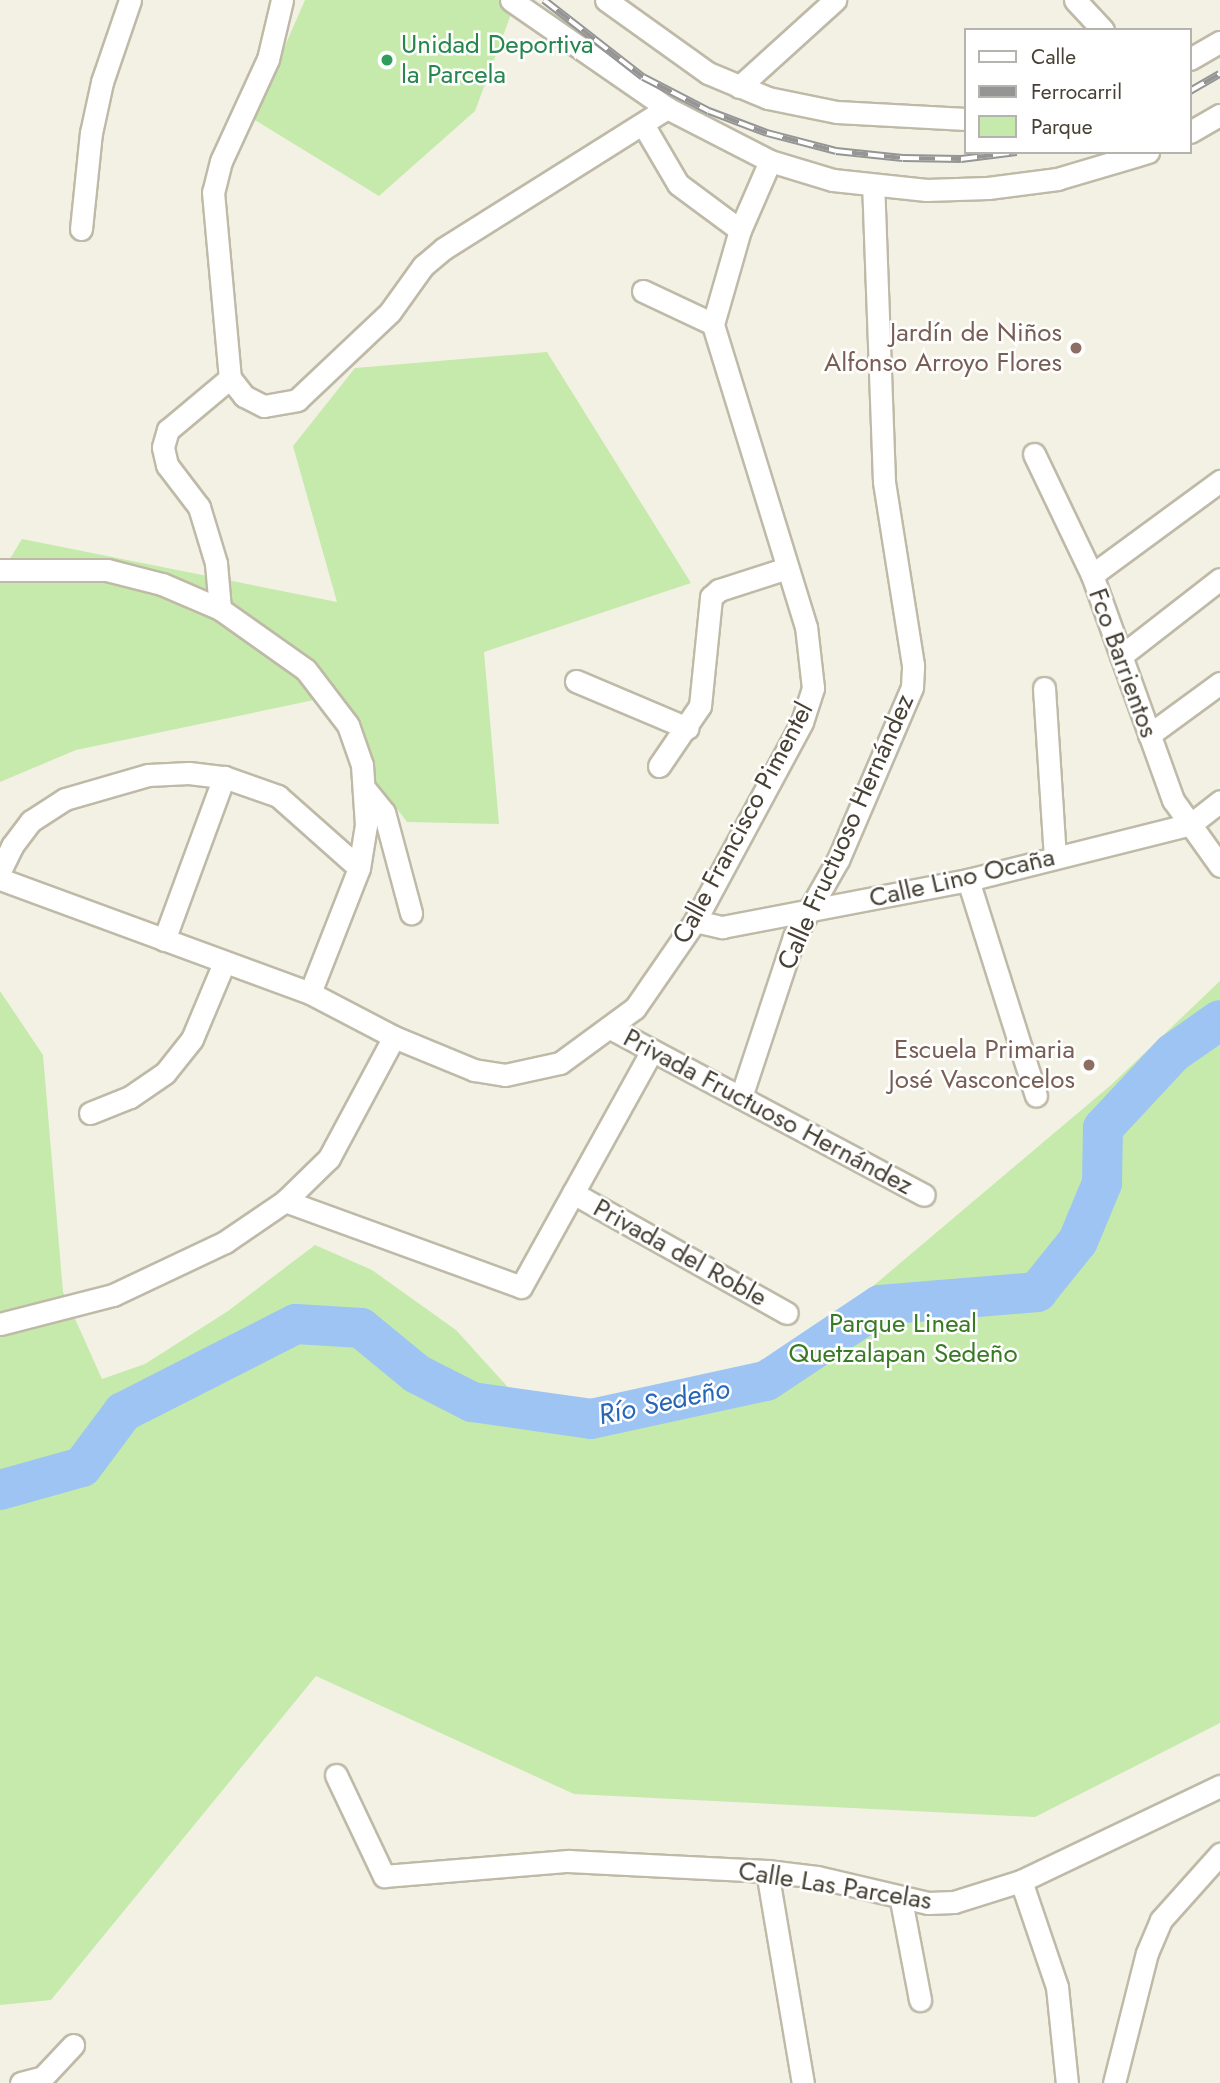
<!DOCTYPE html>
<html>
<head>
<meta charset="utf-8">
<style>
  body { margin:0 }
  #map { position:relative; width:1220px; height:2083px; overflow:hidden; background:#f3f1e4; font-family:Jost,sans-serif }
  div>[style] { position:absolute }
  .green>* { inset:0; background:#c5eaab }
  .river>* { height:40px; margin:-20px; padding:0 20px; transform-origin:20px; border-radius:20px; background:#9dc4f3 }
  .roads { filter:drop-shadow(2px 0 #bfbaa7) drop-shadow(-2px 0 #bfbaa7) drop-shadow(0 2px #bfbaa7) drop-shadow(0 -2px #bfbaa7) }
  .minor>* { height:21px; margin:-10.5px; padding:0 10.5px; transform-origin:10.5px; border-radius:10.5px; background:#fff }
  .rail>* { height:8px; margin-top:-4px; transform-origin:0; background:repeating-linear-gradient(90deg,#fff 0 16px,#959595 0 32px); box-sizing:border-box; border-block:2px solid #959595 }
  .dots>* { width:19px; height:19px; translate:-50% -50%; box-sizing:border-box; border:4px solid #fff; border-radius:50% }
  span { translate:-50% -50%; white-space:nowrap; text-align:center; line-height:1.15; -webkit-text-stroke:5px #fff; paint-order:stroke }
  .leisure-label { font-size:26px; color:#27864d }
  .left { translate:0 -50%; text-align:left }
  .education-label { font-size:26px; color:#785e54 }
  .right { translate:-100% -50%; text-align:right }
  .street-label { font-size:26px; color:#464134 }
  .park-label { font-size:26px; color:#397a25 }
  .water-label { font-size:28px; color:#2867b6; font-style:italic }
  .legend { position:absolute; left:964px; top:28px; width:228px; height:126px; box-sizing:border-box; background:#fff; border:2px solid #b5b3ae; margin:0; padding:9px 12px; list-style:none; font-size:21px; color:#464134 }
  .legend li { display:flex; align-items:center; gap:14px; height:35px }
  .legend b { width:35px; border:2px solid #b5b3ae }
</style>
</head>
<body>
<div id="map">
  <div class="green">
    <i style="clip-path:polygon(305px 0,503px 0,513px 9px,475px 111px,379px 196px,253px 119px)"></i>
    <i style="clip-path:polygon(547px 352px,691px 583px,484px 652px,499px 824px,407px 822px,314px 700px,76px 750px,0 782px,0 575px,22px 539px,337px 602px,293px 446px,355px 368px)"></i>
    <i style="clip-path:polygon(1220px 981px,1220px 1723px,1035px 1817px,574px 1794px,316px 1676px,51px 2000px,0 2005px,0 991px,43px 1055px,63px 1292px,102px 1379px,145px 1364px,228px 1311px,315px 1245px,372px 1270px,456px 1330px,535px 1417px,572px 1420px,663px 1405px,767px 1368px,866px 1292px,1111px 1085px)"></i>
  </div>
  <div class="river">
    <i style="left:0;top:1490px;width:85px;rotate:-15.7deg"></i>
    <i style="left:82px;top:1467px;width:69px;rotate:-53.3deg"></i>
    <i style="left:123px;top:1412px;width:194px;rotate:-27deg"></i>
    <i style="left:296px;top:1324px;width:65px;rotate:3.5deg"></i>
    <i style="left:361px;top:1328px;width:72px;rotate:39.4deg"></i>
    <i style="left:417px;top:1374px;width:62px;rotate:27deg"></i>
    <i style="left:472px;top:1402px;width:120px;rotate:8.1deg"></i>
    <i style="left:591px;top:1419px;width:179px;rotate:-12.3deg"></i>
    <i style="left:766px;top:1381px;width:137px;rotate:-33.7deg"></i>
    <i style="left:880px;top:1305px;width:158px;rotate:-4.7deg"></i>
    <i style="left:1037px;top:1292px;width:65px;rotate:-51.2deg"></i>
    <i style="left:1078px;top:1241px;width:63px;rotate:-67.5deg"></i>
    <i style="left:1102px;top:1183px;width:55px;rotate:-89deg"></i>
    <i style="left:1103px;top:1128px;width:103px;rotate:-47deg"></i>
    <i style="left:1173px;top:1053px;width:57px;rotate:-35.1deg"></i>
  </div>
  <div class="roads">
    <div class="minor">
      <i style="left:282px;top:0;width:61px;rotate:103.3deg"></i>
      <i style="left:268px;top:59px;width:112px;rotate:114.7deg"></i>
      <i style="left:221px;top:161px;width:32px;rotate:104deg"></i>
      <i style="left:213px;top:192px;width:187px;rotate:84.8deg"></i>
      <i style="left:230px;top:378px;width:23px;rotate:52deg"></i>
      <i style="left:244px;top:396px;width:22px;rotate:27deg"></i>
      <i style="left:264px;top:406px;width:34px;rotate:-10deg"></i>
      <i style="left:297px;top:400px;width:128px;rotate:-43.4deg"></i>
      <i style="left:390px;top:312px;width:57px;rotate:-54.3deg"></i>
      <i style="left:423px;top:266px;width:26px;rotate:-40deg"></i>
      <i style="left:443px;top:249px;width:265px;rotate:-32.2deg"></i>
      <i style="left:511px;top:0;width:190px;rotate:34.7deg"></i>
      <i style="left:667px;top:108px;width:116px;rotate:27.2deg"></i>
      <i style="left:770px;top:161px;width:66px;rotate:16.8deg"></i>
      <i style="left:833px;top:180px;width:94px;rotate:6.1deg"></i>
      <i style="left:926px;top:190px;width:62px;rotate:-1.8deg"></i>
      <i style="left:988px;top:188px;width:70px;rotate:-7.4deg"></i>
      <i style="left:1057px;top:179px;width:95px;rotate:-16.5deg"></i>
      <i style="left:606px;top:0;width:125px;rotate:35.6deg"></i>
      <i style="left:708px;top:73px;width:65px;rotate:22.6deg"></i>
      <i style="left:768px;top:98px;width:70px;rotate:11.5deg"></i>
      <i style="left:837px;top:112px;width:129px;rotate:3.1deg"></i>
      <i style="left:1075px;top:0;width:41px;rotate:47deg"></i>
      <i style="left:1190px;top:59px;width:34px;rotate:-30deg"></i>
      <i style="left:739px;top:87px;width:130px;rotate:-42.2deg"></i>
      <i style="left:644px;top:126px;width:67px;rotate:59.6deg"></i>
      <i style="left:678px;top:184px;width:77px;rotate:36.6deg"></i>
      <i style="left:1190px;top:132px;width:34px;rotate:-30deg"></i>
      <i style="left:81px;top:229px;width:97px;rotate:-84.1deg"></i>
      <i style="left:91px;top:133px;width:52px;rotate:-77.8deg"></i>
      <i style="left:102px;top:82px;width:87px;rotate:-71.1deg"></i>
      <i style="left:643px;top:291px;width:77px;rotate:25.2deg"></i>
      <i style="left:1034px;top:454px;width:134px;rotate:64.4deg"></i>
      <i style="left:1092px;top:575px;width:239px;rotate:70.2deg"></i>
      <i style="left:1173px;top:800px;width:81px;rotate:54.5deg"></i>
      <i style="left:0;top:570px;width:107px"></i>
      <i style="left:107px;top:570px;width:57px;rotate:14.3deg"></i>
      <i style="left:162px;top:584px;width:63px;rotate:23.3deg"></i>
      <i style="left:220px;top:609px;width:105px;rotate:35.3deg"></i>
      <i style="left:306px;top:670px;width:69px;rotate:52.6deg"></i>
      <i style="left:348px;top:725px;width:42px;rotate:70.7deg"></i>
      <i style="left:362px;top:765px;width:60px;rotate:86.2deg"></i>
      <i style="left:366px;top:825px;width:44px;rotate:99.2deg"></i>
      <i style="left:359px;top:868px;width:134px;rotate:111.4deg"></i>
      <i style="left:1092px;top:575px;width:159px;rotate:-36.3deg"></i>
      <i style="left:220px;top:609px;width:46px;rotate:-95deg"></i>
      <i style="left:216px;top:563px;width:59px;rotate:-106.9deg"></i>
      <i style="left:199px;top:507px;width:53px;rotate:-127.3deg"></i>
      <i style="left:167px;top:465px;width:18px;rotate:-103deg"></i>
      <i style="left:163px;top:447px;width:18px;rotate:-74deg"></i>
      <i style="left:168px;top:430px;width:81px;rotate:-40deg"></i>
      <i style="left:1121px;top:656px;width:125px;rotate:-37.9deg"></i>
      <i style="left:576px;top:681px;width:121px;rotate:22.9deg"></i>
      <i style="left:1044px;top:688px;width:169px;rotate:86.3deg"></i>
      <i style="left:1149px;top:735px;width:88px;rotate:-36.2deg"></i>
      <i style="left:659px;top:766px;width:73px;rotate:-55.7deg"></i>
      <i style="left:700px;top:706px;width:110px;rotate:-84.2deg"></i>
      <i style="left:711px;top:597px;width:11px;rotate:-41deg"></i>
      <i style="left:719px;top:590px;width:71px;rotate:-17.9deg"></i>
      <i style="left:366px;top:790px;width:28px;rotate:51deg"></i>
      <i style="left:384px;top:812px;width:105px;rotate:75deg"></i>
      <i style="left:0;top:871px;width:28px;rotate:-64deg"></i>
      <i style="left:12px;top:846px;width:31px;rotate:-53deg"></i>
      <i style="left:31px;top:821px;width:40px;rotate:-32.9deg"></i>
      <i style="left:65px;top:799px;width:86px;rotate:-16.1deg"></i>
      <i style="left:148px;top:775px;width:41px;rotate:-2.8deg"></i>
      <i style="left:189px;top:773px;width:35px;rotate:7deg"></i>
      <i style="left:224px;top:777px;width:57px;rotate:19.4deg"></i>
      <i style="left:278px;top:796px;width:108px;rotate:41.6deg"></i>
      <i style="left:0;top:879px;width:330px;rotate:20.2deg"></i>
      <i style="left:310px;top:993px;width:95px;rotate:27.6deg"></i>
      <i style="left:394px;top:1037px;width:87px;rotate:22.4deg"></i>
      <i style="left:474px;top:1070px;width:31px;rotate:9deg"></i>
      <i style="left:505px;top:1075px;width:56px;rotate:-12.3deg"></i>
      <i style="left:560px;top:1063px;width:93px;rotate:-36.3deg"></i>
      <i style="left:635px;top:1008px;width:106px;rotate:-55.4deg"></i>
      <i style="left:695px;top:921px;width:226px;rotate:-61.7deg"></i>
      <i style="left:802px;top:722px;width:36px;rotate:-72deg"></i>
      <i style="left:813px;top:688px;width:61px;rotate:-96.5deg"></i>
      <i style="left:806px;top:627px;width:317px;rotate:-107.1deg"></i>
      <i style="left:713px;top:324px;width:98px;rotate:-74deg"></i>
      <i style="left:740px;top:230px;width:75px;rotate:-66.5deg"></i>
      <i style="left:968px;top:880px;width:226px;rotate:72.5deg"></i>
      <i style="left:695px;top:921px;width:28px;rotate:13deg"></i>
      <i style="left:722px;top:927px;width:250px;rotate:-10.8deg"></i>
      <i style="left:968px;top:880px;width:230px;rotate:-14.1deg"></i>
      <i style="left:1191px;top:824px;width:37px;rotate:-38deg"></i>
      <i style="left:164px;top:940px;width:174px;rotate:-69.8deg"></i>
      <i style="left:612px;top:1029px;width:353px;rotate:28deg"></i>
      <i style="left:741px;top:1097px;width:169px;rotate:-71.7deg"></i>
      <i style="left:794px;top:937px;width:89px;rotate:-60.3deg"></i>
      <i style="left:838px;top:860px;width:188px;rotate:-66.8deg"></i>
      <i style="left:912px;top:687px;width:22px;rotate:-87deg"></i>
      <i style="left:913px;top:665px;width:186px;rotate:-99deg"></i>
      <i style="left:884px;top:481px;width:296px;rotate:-92.1deg"></i>
      <i style="left:90px;top:1113px;width:43px;rotate:-21.8deg"></i>
      <i style="left:130px;top:1097px;width:42px;rotate:-34.4deg"></i>
      <i style="left:165px;top:1073px;width:43px;rotate:-51.5deg"></i>
      <i style="left:192px;top:1039px;width:82px;rotate:-67.2deg"></i>
      <i style="left:573px;top:1193px;width:245px;rotate:29.3deg"></i>
      <i style="left:285px;top:1201px;width:251px;rotate:20deg"></i>
      <i style="left:521px;top:1287px;width:270px;rotate:-61deg"></i>
      <i style="left:0;top:1324px;width:117px;rotate:-14.4deg"></i>
      <i style="left:113px;top:1295px;width:124px;rotate:-25.3deg"></i>
      <i style="left:225px;top:1242px;width:73px;rotate:-34.3deg"></i>
      <i style="left:285px;top:1201px;width:62px;rotate:-44.3deg"></i>
      <i style="left:329px;top:1158px;width:137px;rotate:-61.8deg"></i>
      <i style="left:336px;top:1775px;width:112px;rotate:64.6deg"></i>
      <i style="left:384px;top:1876px;width:185px;rotate:-4.7deg"></i>
      <i style="left:568px;top:1861px;width:199px;rotate:2.9deg"></i>
      <i style="left:767px;top:1871px;width:50px;rotate:6.8deg"></i>
      <i style="left:817px;top:1877px;width:114px;rotate:13.2deg"></i>
      <i style="left:928px;top:1903px;width:26px;rotate:-2deg"></i>
      <i style="left:954px;top:1902px;width:70px;rotate:-17.4deg"></i>
      <i style="left:1021px;top:1881px;width:221px;rotate:-25.5deg"></i>
      <i style="left:767px;top:1871px;width:215px;rotate:80.4deg"></i>
      <i style="left:1021px;top:1881px;width:112px;rotate:71.2deg"></i>
      <i style="left:1057px;top:1987px;width:97px;rotate:84.1deg"></i>
      <i style="left:901px;top:1900px;width:102px;rotate:79.2deg"></i>
      <i style="left:21px;top:2083px;width:23px;rotate:-15deg"></i>
      <i style="left:43px;top:2077px;width:44px;rotate:-46.8deg"></i>
      <i style="left:1114px;top:2083px;width:134px;rotate:-75.8deg"></i>
      <i style="left:1147px;top:1953px;width:36px;rotate:-67deg"></i>
      <i style="left:1161px;top:1920px;width:89px;rotate:-48.2deg"></i>
    </div>
  </div>
  <div class="rail">
    <i style="left:544px;top:0;width:125px;rotate:37.9deg"></i>
    <i style="left:643px;top:77px;width:74px;rotate:27.3deg"></i>
    <i style="left:709px;top:111px;width:62px;rotate:20.8deg"></i>
    <i style="left:767px;top:133px;width:71px;rotate:14.6deg"></i>
    <i style="left:836px;top:151px;width:67px;rotate:6deg"></i>
    <i style="left:903px;top:158px;width:58px;rotate:1deg"></i>
    <i style="left:961px;top:159px;width:56px;rotate:-7.1deg"></i>
    <i style="left:1190px;top:91px;width:34px;rotate:-30deg"></i>
  </div>
  <div class="dots">
    <i style="left:387px;top:60px;background:#2e9e5b"></i>
    <i style="left:1076px;top:348px;background:#8d6e63"></i>
    <i style="left:1089px;top:1065px;background:#8d6e63"></i>
  </div>
  <div class="leisure-label">
    <span class="left" style="left:401px;top:60px">Unidad Deportiva<br>la Parcela</span>
  </div>
  <div class="education-label">
    <span class="right" style="left:1062px;top:348px">Jardín de Niños<br>Alfonso Arroyo Flores</span>
    <span class="right" style="left:1075px;top:1065px">Escuela Primaria<br>José Vasconcelos</span>
  </div>
  <div class="street-label">
    <span style="left:1123px;top:663px;rotate:70deg">Fco Barrientos</span>
    <span style="left:743px;top:823px;rotate:-62deg">Calle Francisco Pimentel</span>
    <span style="left:846px;top:832px;rotate:-66deg">Calle Fructuoso Hernández</span>
    <span style="left:962px;top:878px;rotate:-13deg">Calle Lino Ocaña</span>
    <span style="left:768px;top:1112px;rotate:28deg">Privada Fructuoso Hernández</span>
    <span style="left:680px;top:1253px;rotate:29deg">Privada del Roble</span>
    <span style="left:835px;top:1886px;rotate:9deg">Calle Las Parcelas</span>
  </div>
  <div class="park-label">
    <span style="left:903px;top:1339px">Parque Lineal<br>Quetzalapan Sedeño</span>
  </div>
  <div class="water-label">
    <span style="left:664px;top:1402px;rotate:-12deg">Río Sedeño</span>
  </div>
  <ul class="legend">
  <li><b style="height:9px;background:#fff"></b>Calle</li>
  <li><b style="height:9px;background:#959595"></b>Ferrocarril</li>
  <li><b style="height:19px;background:#c5eaab"></b>Parque</li>
  </ul>
</div>
</body>
</html>
